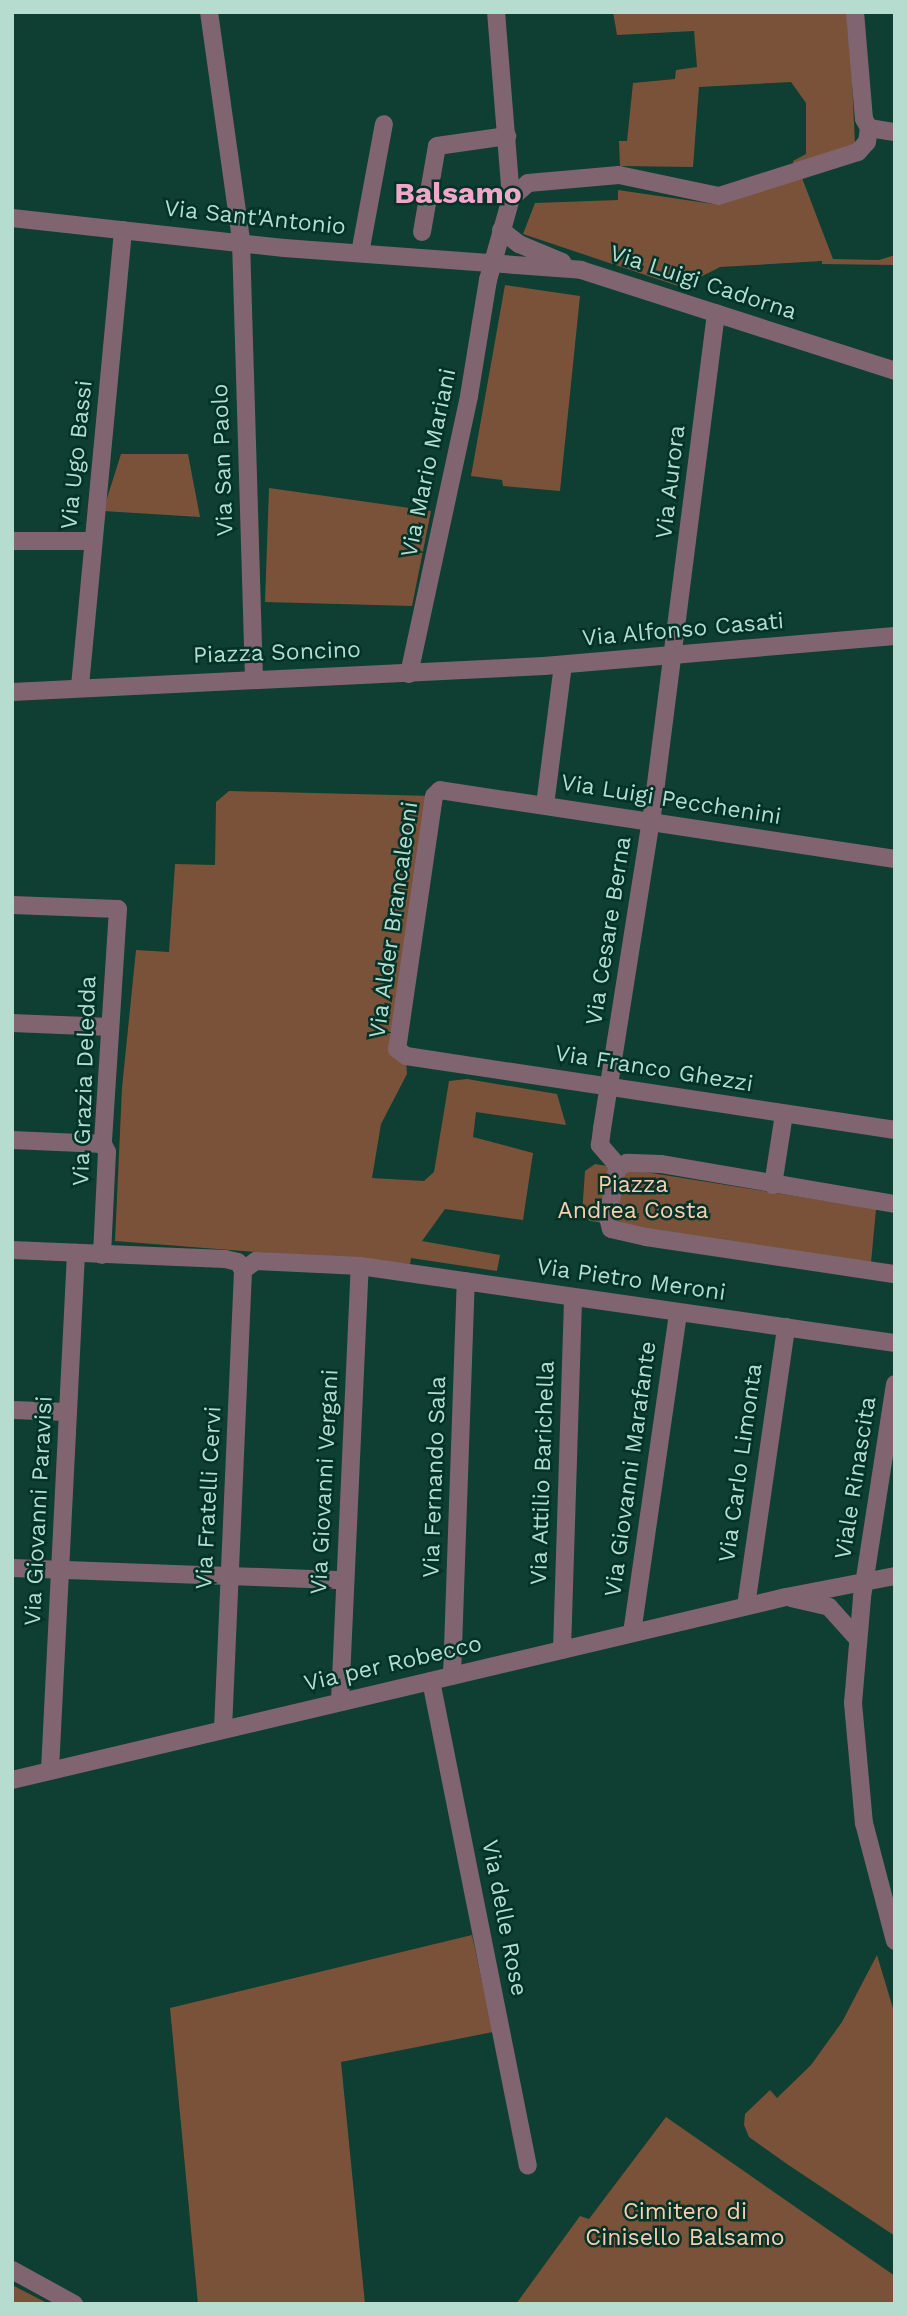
<!DOCTYPE html>
<html>
<head>
<meta charset="utf-8">
<style>
  body { margin:0 }
  #map { position:relative; width:907px; height:2316px; overflow:hidden; background:#0f3e32; font-family:"Work Sans",sans-serif }
  div>[style] { position:absolute }
  .green>* { inset:0; background:#7a523a }
  .minor>* { height:18px; margin:-9px; padding:0 9px; transform-origin:9px; border-radius:9px; background:#806570 }
  span { translate:-50% -50%; white-space:nowrap; text-align:center; line-height:1.15; -webkit-text-stroke:5px #013328; paint-order:stroke }
  .street-label { font-size:23px; color:#b5dccf }
  .park-label { font-size:23px; color:#feccae }
  .district-label { font-size:30px; color:#f4a6c8; font-weight:700 }
  .frame { position:absolute; inset:0; border:14px solid #b5dccf; pointer-events:none }
</style>
</head>
<body>
<div id="map">
  <div class="green">
    <i style="clip-path:polygon(613px 12px,849px 12px,855px 145px,794px 167px,793px 161px,806px 154px,806px 103px,791px 82px,699px 87px,693px 167px,620px 166px,619px 141px,627px 141px,633px 83px,675px 79px,676px 70px,697px 67px,694px 31px,617px 35px)"></i>
    <i style="clip-path:polygon(802px 178px,833px 259px,879px 260px,895px 255px,895px 265px,822px 264px,822px 261px,720px 267px,681px 287px,523px 234px,535px 203px,618px 200px,618px 190px,720px 205px)"></i>
    <i style="clip-path:polygon(505px 285px,580px 296px,560px 491px,503px 486px,502px 480px,471px 476px)"></i>
    <i style="clip-path:polygon(121px 454px,188px 454px,200px 517px,103px 511px)"></i>
    <i style="clip-path:polygon(269px 488px,431px 511px,412px 606px,265px 602px)"></i>
    <i style="clip-path:polygon(229px 791px,434px 796px,405px 1044px,407px 1074px,381px 1124px,372px 1178px,424px 1181px,434px 1172px,449px 1081px,467px 1079px,557px 1094px,566px 1125px,476px 1112px,473px 1137px,533px 1153px,523px 1220px,445px 1209px,422px 1241px,500px 1255px,497px 1271px,411px 1258px,410px 1264px,115px 1241px,122px 1088px,136px 950px,169px 952px,175px 864px,215px 865px,216px 802px)"></i>
    <i style="clip-path:polygon(595px 1164px,876px 1209px,871px 1263px,590px 1221px,582px 1214px,585px 1171px)"></i>
    <i style="clip-path:polygon(472px 1935px,493px 2032px,341px 2062px,365px 2304px,198px 2304px,170px 2008px)"></i>
    <i style="clip-path:polygon(877px 1955px,895px 2015px,895px 2236px,787px 2164px,749px 2137px,744px 2125px,745px 2114px,770px 2090px,777px 2098px,811px 2065px,842px 2022px)"></i>
    <i style="clip-path:polygon(666px 2117px,895px 2276px,895px 2304px,516px 2304px,580px 2216px,589px 2219px)"></i>
    <i style="clip-path:polygon(14px 2286px,49px 2304px,12px 2304px)"></i>
  </div>
  <div class="minor">
    <i style="left:209px;top:12px;width:231px;rotate:82deg"></i>
    <i style="left:241px;top:241px;width:436px;rotate:88.3deg"></i>
    <i style="left:855px;top:12px;width:107px;rotate:85.2deg"></i>
    <i style="left:864px;top:119px;width:10px;rotate:61deg"></i>
    <i style="left:869px;top:128px;width:26px;rotate:9deg"></i>
    <i style="left:511px;top:198px;width:23px;rotate:-41deg"></i>
    <i style="left:528px;top:183px;width:91px;rotate:-5deg"></i>
    <i style="left:619px;top:175px;width:102px;rotate:11.9deg"></i>
    <i style="left:719px;top:196px;width:146px;rotate:-17.6deg"></i>
    <i style="left:858px;top:152px;width:13px;rotate:-48deg"></i>
    <i style="left:867px;top:142px;width:14px;rotate:-82deg"></i>
    <i style="left:12px;top:218px;width:274px;rotate:6.3deg"></i>
    <i style="left:284px;top:248px;width:298px;rotate:4.2deg"></i>
    <i style="left:581px;top:270px;width:330px;rotate:17.8deg"></i>
    <i style="left:501px;top:230px;width:23px;rotate:38deg"></i>
    <i style="left:519px;top:244px;width:47px;rotate:22.7deg"></i>
    <i style="left:422px;top:232px;width:87px;rotate:-80.1deg"></i>
    <i style="left:437px;top:146px;width:71px;rotate:-8.1deg"></i>
    <i style="left:360px;top:253px;width:131px;rotate:-79.5deg"></i>
    <i style="left:12px;top:541px;width:80px"></i>
    <i style="left:409px;top:674px;width:284px;rotate:-77.8deg"></i>
    <i style="left:469px;top:396px;width:118px;rotate:-80.7deg"></i>
    <i style="left:488px;top:280px;width:85px;rotate:-74.3deg"></i>
    <i style="left:511px;top:198px;width:187px;rotate:-94.6deg"></i>
    <i style="left:80px;top:686px;width:458px;rotate:-84.6deg"></i>
    <i style="left:12px;top:692px;width:533px;rotate:-2.8deg"></i>
    <i style="left:544px;top:666px;width:352px;rotate:-4.9deg"></i>
    <i style="left:545px;top:805px;width:141px;rotate:-82.7deg"></i>
    <i style="left:895px;top:859px;width:460px;rotate:-171.4deg"></i>
    <i style="left:440px;top:790px;width:8px;rotate:135deg"></i>
    <i style="left:434px;top:796px;width:256px;rotate:98.3deg"></i>
    <i style="left:397px;top:1049px;width:11px;rotate:38deg"></i>
    <i style="left:406px;top:1056px;width:495px;rotate:8.6deg"></i>
    <i style="left:12px;top:905px;width:106px;rotate:2.2deg"></i>
    <i style="left:118px;top:909px;width:235px;rotate:93.7deg"></i>
    <i style="left:103px;top:1144px;width:9px;rotate:63deg"></i>
    <i style="left:107px;top:1152px;width:103px;rotate:92.8deg"></i>
    <i style="left:12px;top:1023px;width:98px;rotate:2.3deg"></i>
    <i style="left:12px;top:1140px;width:91px;rotate:2.5deg"></i>
    <i style="left:618px;top:1166px;width:28px;rotate:-131deg"></i>
    <i style="left:600px;top:1145px;width:16px;rotate:-83deg"></i>
    <i style="left:602px;top:1129px;width:318px;rotate:-81deg"></i>
    <i style="left:652px;top:815px;width:506px;rotate:-82.73deg"></i>
    <i style="left:773px;top:1185px;width:72px;rotate:-81.2deg"></i>
    <i style="left:895px;top:1204px;width:238px;rotate:-170.3deg"></i>
    <i style="left:660px;top:1164px;width:33px;rotate:-178deg"></i>
    <i style="left:627px;top:1163px;width:11px;rotate:153deg"></i>
    <i style="left:617px;top:1168px;width:51px;rotate:100.2deg"></i>
    <i style="left:608px;top:1218px;width:11px;rotate:75deg"></i>
    <i style="left:611px;top:1229px;width:36px;rotate:13deg"></i>
    <i style="left:646px;top:1237px;width:252px;rotate:8.5deg"></i>
    <i style="left:12px;top:1250px;width:213px;rotate:2.4deg"></i>
    <i style="left:225px;top:1259px;width:13px;rotate:13deg"></i>
    <i style="left:238px;top:1262px;width:9px;rotate:58deg"></i>
    <i style="left:243px;top:1270px;width:16px;rotate:-35deg"></i>
    <i style="left:256px;top:1261px;width:104px;rotate:2.8deg"></i>
    <i style="left:360px;top:1266px;width:541px;rotate:8.19deg"></i>
    <i style="left:895px;top:1384px;width:217px;rotate:98.8deg"></i>
    <i style="left:862px;top:1598px;width:105px;rotate:94.9deg"></i>
    <i style="left:853px;top:1703px;width:121px;rotate:84.8deg"></i>
    <i style="left:864px;top:1823px;width:122px;rotate:75.3deg"></i>
    <i style="left:12px;top:1410px;width:56px;rotate:2deg"></i>
    <i style="left:12px;top:1568px;width:332px;rotate:2.1deg"></i>
    <i style="left:791px;top:1598px;width:39px;rotate:13deg"></i>
    <i style="left:829px;top:1607px;width:42px;rotate:47.9deg"></i>
    <i style="left:746px;top:1606px;width:282px;rotate:-81.8deg"></i>
    <i style="left:632px;top:1633px;width:324px;rotate:-81.8deg"></i>
    <i style="left:562px;top:1650px;width:353px;rotate:-88.2deg"></i>
    <i style="left:452px;top:1676px;width:395px;rotate:-88deg"></i>
    <i style="left:431px;top:1681px;width:494px;rotate:78.7deg"></i>
    <i style="left:340px;top:1701px;width:435px;rotate:-87.4deg"></i>
    <i style="left:223px;top:1729px;width:459px;rotate:-87.5deg"></i>
    <i style="left:50px;top:1770px;width:518px;rotate:-87.12deg"></i>
    <i style="left:12px;top:1780px;width:795px;rotate:-13.3deg"></i>
    <i style="left:786px;top:1597px;width:111px;rotate:-10.9deg"></i>
    <i style="left:12px;top:2270px;width:71px;rotate:28.7deg"></i>
  </div>
  <div class="street-label">
    <span style="left:255px;top:218px;rotate:6deg">Via Sant'Antonio</span>
    <span style="left:703px;top:283px;rotate:18deg">Via Luigi Cadorna</span>
    <span style="left:77px;top:455px;rotate:-84deg">Via Ugo Bassi</span>
    <span style="left:223px;top:460px;rotate:-92deg">Via San Paolo</span>
    <span style="left:429px;top:463px;rotate:-78deg">Via Mario Mariani</span>
    <span style="left:671px;top:482px;rotate:-83deg">Via Aurora</span>
    <span style="left:683px;top:630px;rotate:-5deg">Via Alfonso Casati</span>
    <span style="left:277px;top:653px;rotate:-2deg">Piazza Soncino</span>
    <span style="left:671px;top:800px;rotate:9deg">Via Luigi Pecchenini</span>
    <span style="left:394px;top:920px;rotate:-82deg">Via Alder Brancaleoni</span>
    <span style="left:609px;top:931px;rotate:-81deg">Via Cesare Berna</span>
    <span style="left:654px;top:1069px;rotate:9deg">Via Franco Ghezzi</span>
    <span style="left:85px;top:1081px;rotate:-88deg">Via Grazia Deledda</span>
    <span style="left:631px;top:1280px;rotate:8deg">Via Pietro Meroni</span>
    <span style="left:741px;top:1463px;rotate:-82deg">Via Carlo Limonta</span>
    <span style="left:631px;top:1469px;rotate:-82deg">Via Giovanni Marafante</span>
    <span style="left:543px;top:1473px;rotate:-88deg">Via Attilio Barichella</span>
    <span style="left:435px;top:1477px;rotate:-88deg">Via Fernando Sala</span>
    <span style="left:856px;top:1478px;rotate:-81deg">Viale Rinascita</span>
    <span style="left:325px;top:1482px;rotate:-87deg">Via Giovanni Vergani</span>
    <span style="left:209px;top:1498px;rotate:-87deg">Via Fratelli Cervi</span>
    <span style="left:39px;top:1511px;rotate:-87deg">Via Giovanni Paravisi</span>
    <span style="left:393px;top:1664px;rotate:-13deg">Via per Robecco</span>
    <span style="left:504px;top:1918px;rotate:79deg">Via delle Rose</span>
  </div>
  <div class="park-label">
    <span style="left:633px;top:1198px">Piazza<br>Andrea Costa</span>
    <span style="left:685px;top:2225px">Cimitero di<br>Cinisello Balsamo</span>
  </div>
  <div class="district-label">
    <span style="left:458px;top:193px">Balsamo</span>
  </div>
  <div class="frame"></div>
</div>
</body>
</html>
